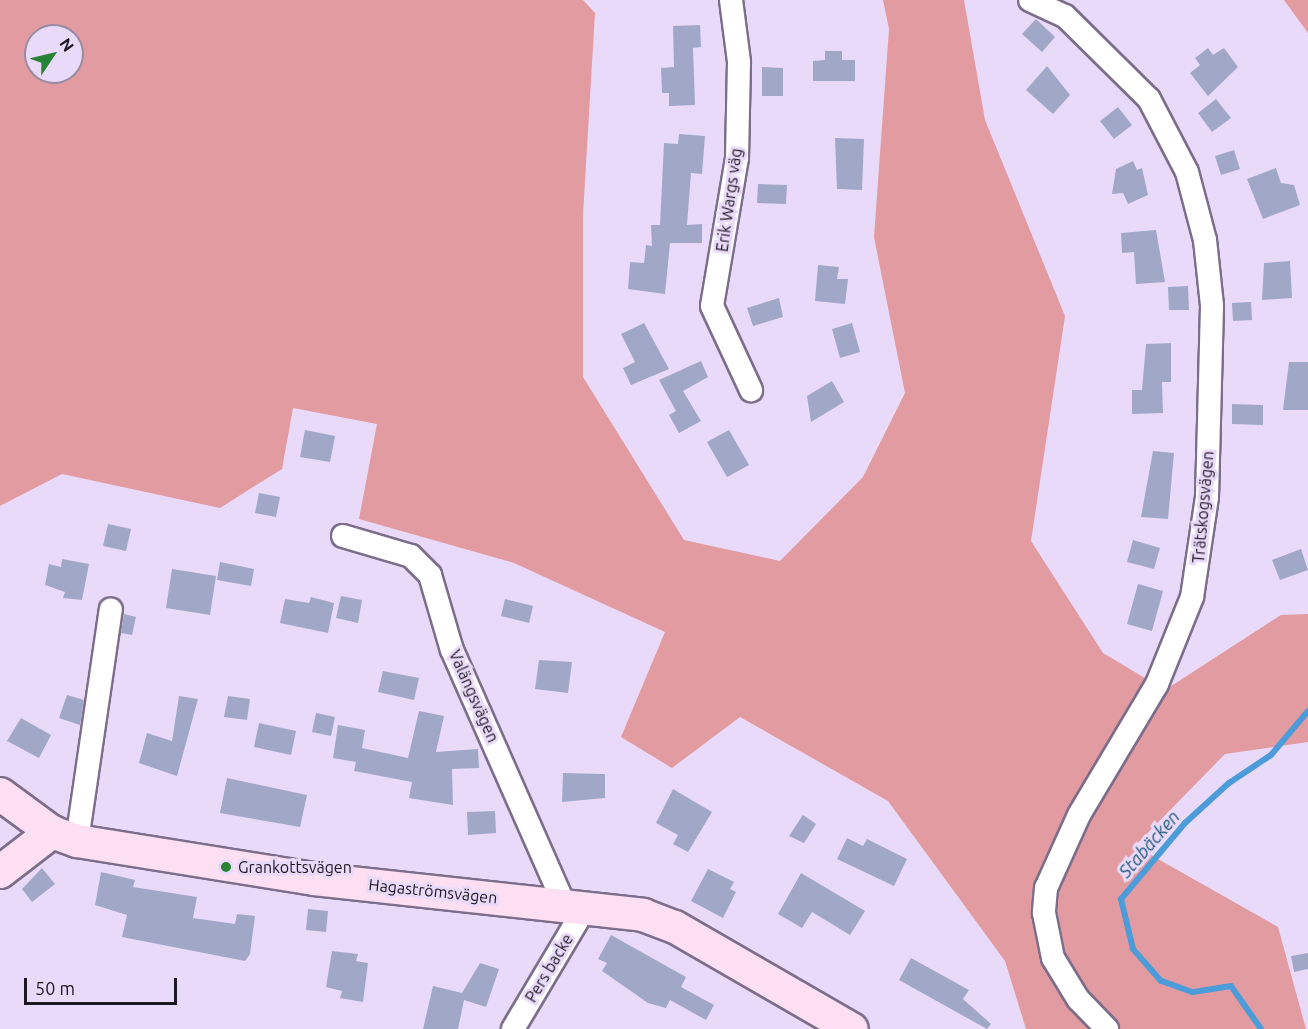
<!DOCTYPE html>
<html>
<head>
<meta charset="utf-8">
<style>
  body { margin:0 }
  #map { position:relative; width:1308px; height:1029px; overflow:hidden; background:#eadaf9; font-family:Ubuntu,sans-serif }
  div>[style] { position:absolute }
  .green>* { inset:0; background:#e29ba1 }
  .stream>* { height:6px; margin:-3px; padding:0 3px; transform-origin:3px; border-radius:3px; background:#4b9cd8 }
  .building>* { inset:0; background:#a1a8c7 }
  .roads { filter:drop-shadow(2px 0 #7c6e8a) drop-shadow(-2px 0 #7c6e8a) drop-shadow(0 2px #7c6e8a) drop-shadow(0 -2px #7c6e8a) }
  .street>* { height:22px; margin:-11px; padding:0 11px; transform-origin:11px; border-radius:11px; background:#fff }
  .secondary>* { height:32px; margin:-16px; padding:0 16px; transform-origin:16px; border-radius:16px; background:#fcdff2 }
  .dots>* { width:16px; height:16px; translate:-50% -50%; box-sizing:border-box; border:3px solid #eadaf9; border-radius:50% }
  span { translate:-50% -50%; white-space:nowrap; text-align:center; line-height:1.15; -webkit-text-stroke:6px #eadaf9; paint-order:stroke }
  .street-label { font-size:16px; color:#1d1722 }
  .poi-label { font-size:16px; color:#1d1722 }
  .left { translate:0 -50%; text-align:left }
  .water-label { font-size:18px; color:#1c567f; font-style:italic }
  .north { position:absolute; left:24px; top:24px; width:60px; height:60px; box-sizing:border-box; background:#eadaf9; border:2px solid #988ca3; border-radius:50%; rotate:55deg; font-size:16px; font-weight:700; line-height:24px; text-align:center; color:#1d1722 }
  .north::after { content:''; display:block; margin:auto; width:21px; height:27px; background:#288334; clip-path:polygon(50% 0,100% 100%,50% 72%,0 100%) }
  .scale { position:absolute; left:24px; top:978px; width:153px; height:27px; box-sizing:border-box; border:3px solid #1d1722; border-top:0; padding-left:8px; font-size:18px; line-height:21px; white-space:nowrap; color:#1d1722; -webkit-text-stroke:4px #eadaf9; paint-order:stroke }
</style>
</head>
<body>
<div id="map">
  <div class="green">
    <i style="clip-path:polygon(evenodd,0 0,583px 0,595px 13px,583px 215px,583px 377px,684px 540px,780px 561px,863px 477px,905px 393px,874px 237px,889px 29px,883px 0,964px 0,985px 120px,1065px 316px,1031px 541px,1103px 653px,1165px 690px,1281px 615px,1308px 614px,1308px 742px,1225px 754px,1135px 846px,1278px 927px,1306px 1029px,1026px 1029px,1005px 961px,888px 801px,740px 717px,672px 768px,621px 737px,665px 632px,514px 563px,359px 519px,377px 424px,293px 408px,282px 469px,220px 508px,62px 474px,0 506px,0 0,36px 36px,72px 36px,72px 72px,36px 72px,36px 36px)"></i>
    <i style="clip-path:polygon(1284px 0,1308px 0,1308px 33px)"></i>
  </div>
  <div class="stream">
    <i style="left:1261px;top:1029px;width:52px;rotate:-124.9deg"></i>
    <i style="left:1231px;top:986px;width:39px;rotate:171deg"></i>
    <i style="left:1192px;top:992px;width:33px;rotate:-160deg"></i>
    <i style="left:1161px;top:981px;width:43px;rotate:-131.2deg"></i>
    <i style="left:1133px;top:949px;width:51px;rotate:-103.5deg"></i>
    <i style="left:1121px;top:899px;width:99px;rotate:-49.9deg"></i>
    <i style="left:1185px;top:823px;width:59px;rotate:-42.3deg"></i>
    <i style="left:1229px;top:783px;width:50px;rotate:-33.7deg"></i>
    <i style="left:1271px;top:755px;width:57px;rotate:-49.9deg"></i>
  </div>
  <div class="building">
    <i style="clip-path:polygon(1036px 19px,1055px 37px,1042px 52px,1022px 34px)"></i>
    <i style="clip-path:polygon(700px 25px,701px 47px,693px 48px,695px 105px,669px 106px,669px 93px,662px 93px,661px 68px,674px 67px,673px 26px)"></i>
    <i style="clip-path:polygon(1208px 48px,1213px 55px,1224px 48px,1238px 67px,1208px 96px,1190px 73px,1200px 65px,1195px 58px)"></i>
    <i style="clip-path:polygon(825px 51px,842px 51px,842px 60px,855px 60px,855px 81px,813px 81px,813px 61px,825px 60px)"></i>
    <i style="clip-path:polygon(1047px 66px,1070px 95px,1053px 114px,1026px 90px)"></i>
    <i style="clip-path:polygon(762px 67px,783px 68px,783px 96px,762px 96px)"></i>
    <i style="clip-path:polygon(1216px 99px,1231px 118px,1212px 132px,1198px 113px)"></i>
    <i style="clip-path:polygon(1118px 107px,1132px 125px,1114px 139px,1100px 121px)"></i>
    <i style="clip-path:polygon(679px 134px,705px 136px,702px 174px,691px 173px,687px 225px,702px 224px,702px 243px,670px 243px,665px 294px,628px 289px,630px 262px,644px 263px,646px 245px,652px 246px,651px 225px,660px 225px,664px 143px,678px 144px)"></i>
    <i style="clip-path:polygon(835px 138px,864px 139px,862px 190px,837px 189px)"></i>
    <i style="clip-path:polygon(1234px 150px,1240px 169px,1221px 175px,1215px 156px)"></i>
    <i style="clip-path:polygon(1133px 161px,1137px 170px,1142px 168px,1148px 195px,1128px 204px,1123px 193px,1112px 194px,1116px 169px)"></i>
    <i style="clip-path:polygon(1276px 168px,1281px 183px,1294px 185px,1300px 205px,1263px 219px,1247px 179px)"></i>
    <i style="clip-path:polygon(758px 184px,787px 185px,786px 204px,757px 203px)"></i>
    <i style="clip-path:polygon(1156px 230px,1165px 282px,1136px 284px,1134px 252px,1122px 253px,1121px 233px)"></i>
    <i style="clip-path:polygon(1290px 261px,1292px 298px,1262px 300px,1264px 263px)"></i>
    <i style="clip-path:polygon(818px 265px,839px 267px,837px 279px,848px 279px,845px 304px,815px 301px)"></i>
    <i style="clip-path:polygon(1188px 286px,1189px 310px,1169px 310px,1168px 287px)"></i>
    <i style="clip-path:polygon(779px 298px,783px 317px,753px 326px,747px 308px)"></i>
    <i style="clip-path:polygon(1251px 302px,1252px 320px,1233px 321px,1232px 303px)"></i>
    <i style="clip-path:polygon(644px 323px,669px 369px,631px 385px,623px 368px,635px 362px,621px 334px)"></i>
    <i style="clip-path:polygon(852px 323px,860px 352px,840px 358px,832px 329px)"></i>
    <i style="clip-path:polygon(1171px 343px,1171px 382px,1162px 382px,1163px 413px,1132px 414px,1132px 390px,1142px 390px,1146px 344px)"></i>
    <i style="clip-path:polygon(701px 361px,708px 377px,683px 391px,701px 421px,679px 433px,669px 415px,676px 411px,659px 380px)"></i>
    <i style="clip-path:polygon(1289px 362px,1308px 362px,1308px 410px,1283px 410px)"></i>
    <i style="clip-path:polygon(832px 381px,844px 402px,811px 422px,807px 396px)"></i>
    <i style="clip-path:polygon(1232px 404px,1263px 405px,1263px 425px,1232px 424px)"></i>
    <i style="clip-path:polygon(305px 430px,335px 436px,330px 462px,300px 457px)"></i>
    <i style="clip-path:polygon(729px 430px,749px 465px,727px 477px,707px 442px)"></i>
    <i style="clip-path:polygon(1153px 451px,1174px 453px,1168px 519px,1141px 517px)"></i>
    <i style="clip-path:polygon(259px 493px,280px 497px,276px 517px,255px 513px)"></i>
    <i style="clip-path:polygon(108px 524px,131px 529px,126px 551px,103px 546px)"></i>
    <i style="clip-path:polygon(1133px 540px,1160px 548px,1154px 569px,1127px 562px)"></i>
    <i style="clip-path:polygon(1301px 549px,1308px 570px,1280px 580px,1272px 560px)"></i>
    <i style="clip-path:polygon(62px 559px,89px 564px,82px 600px,63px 598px,65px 592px,45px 585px,49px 564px,61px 567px)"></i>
    <i style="clip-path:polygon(220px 562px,254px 569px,251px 586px,217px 580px)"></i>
    <i style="clip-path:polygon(172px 569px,216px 576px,210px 615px,166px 608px)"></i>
    <i style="clip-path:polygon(1138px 584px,1163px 591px,1152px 631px,1127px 624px)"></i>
    <i style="clip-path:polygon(341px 596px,362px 600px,358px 623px,336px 618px)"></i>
    <i style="clip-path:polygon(311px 597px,334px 603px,328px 633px,280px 623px,285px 599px,309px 603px)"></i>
    <i style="clip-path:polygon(505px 599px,533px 606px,529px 623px,501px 616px)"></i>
    <i style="clip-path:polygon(124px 614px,136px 617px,132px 635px,121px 633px)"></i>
    <i style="clip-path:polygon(539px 660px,572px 662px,568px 693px,535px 689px)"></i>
    <i style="clip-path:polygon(383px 671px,419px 678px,414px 700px,378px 692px)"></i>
    <i style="clip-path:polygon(67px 695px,84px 700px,80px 725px,59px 718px)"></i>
    <i style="clip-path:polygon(179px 696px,198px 699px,177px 776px,139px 763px,147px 733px,172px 741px)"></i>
    <i style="clip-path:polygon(228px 696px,250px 699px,247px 720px,224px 717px)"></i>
    <i style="clip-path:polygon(419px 711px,444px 716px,436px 752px,478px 749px,479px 768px,452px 769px,453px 805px,409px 798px,412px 782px,354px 771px,356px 762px,333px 758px,338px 725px,365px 730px,362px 748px,408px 758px)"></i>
    <i style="clip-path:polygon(316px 713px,335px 717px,331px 736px,312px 732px)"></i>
    <i style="clip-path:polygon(21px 718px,51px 735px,39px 758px,7px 741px)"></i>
    <i style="clip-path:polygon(259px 723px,296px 731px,291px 755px,254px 747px)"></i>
    <i style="clip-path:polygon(563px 773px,605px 774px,605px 798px,562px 802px)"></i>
    <i style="clip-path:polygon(227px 778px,307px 795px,300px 827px,220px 813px)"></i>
    <i style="clip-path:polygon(673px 789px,712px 812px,688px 852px,673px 844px,678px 835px,656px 823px)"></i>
    <i style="clip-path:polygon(495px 811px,496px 833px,468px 835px,467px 812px)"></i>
    <i style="clip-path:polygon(803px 815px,816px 824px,804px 843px,789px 836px)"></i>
    <i style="clip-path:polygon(847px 838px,863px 846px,867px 839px,907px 859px,894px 886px,837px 859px)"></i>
    <i style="clip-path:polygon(42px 868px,55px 884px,32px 902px,22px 889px)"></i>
    <i style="clip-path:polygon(708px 869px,734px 882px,730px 889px,736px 892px,723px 918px,691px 901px)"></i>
    <i style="clip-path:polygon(101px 872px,135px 880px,133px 887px,197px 897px,193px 918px,235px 924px,237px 914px,255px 916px,250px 954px,245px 961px,122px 937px,127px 915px,95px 905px)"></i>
    <i style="clip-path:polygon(801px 873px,865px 911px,850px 935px,812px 912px,802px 928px,778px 914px)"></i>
    <i style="clip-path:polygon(308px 909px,328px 911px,326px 932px,306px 930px)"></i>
    <i style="clip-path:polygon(611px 935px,686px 977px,681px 987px,714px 1005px,706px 1020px,670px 1000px,666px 1008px,648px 1003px,602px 971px,607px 963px,598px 959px)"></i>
    <i style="clip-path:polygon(332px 951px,358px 954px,356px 961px,368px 963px,363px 1002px,340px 998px,342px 991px,326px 987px)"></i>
    <i style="clip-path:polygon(1308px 953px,1308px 969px,1294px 972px,1291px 956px)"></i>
    <i style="clip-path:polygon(911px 958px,969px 990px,963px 999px,991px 1024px,987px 1029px,899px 980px)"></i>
    <i style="clip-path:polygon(480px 963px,499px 969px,486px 1007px,464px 1000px,458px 1029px,423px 1029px,433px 986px,462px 993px)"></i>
  </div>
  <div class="roads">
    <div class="street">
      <i style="left:731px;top:0;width:63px;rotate:82.6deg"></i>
      <i style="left:739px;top:62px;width:96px;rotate:91.2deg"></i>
      <i style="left:737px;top:158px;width:150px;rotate:99.6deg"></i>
      <i style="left:712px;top:306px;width:93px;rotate:65.1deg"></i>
      <i style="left:1030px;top:0;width:38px;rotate:25deg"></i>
      <i style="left:1065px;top:16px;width:118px;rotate:44.7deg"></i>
      <i style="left:1149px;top:99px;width:82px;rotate:62.5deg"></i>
      <i style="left:1187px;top:172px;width:70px;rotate:75.2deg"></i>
      <i style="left:1205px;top:240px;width:66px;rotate:83.9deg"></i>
      <i style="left:1212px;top:306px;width:191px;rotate:91.5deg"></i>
      <i style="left:1207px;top:497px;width:101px;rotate:98.5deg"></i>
      <i style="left:1192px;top:597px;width:94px;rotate:111.9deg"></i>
      <i style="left:1157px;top:684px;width:152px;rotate:120.8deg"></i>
      <i style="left:1079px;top:815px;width:80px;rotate:114.3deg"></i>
      <i style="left:1046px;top:888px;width:25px;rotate:95deg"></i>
      <i style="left:1044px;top:913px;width:46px;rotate:78.7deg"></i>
      <i style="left:1053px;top:958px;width:48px;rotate:58.6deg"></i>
      <i style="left:1078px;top:999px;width:42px;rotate:46deg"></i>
      <i style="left:343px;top:536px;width:71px;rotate:16.4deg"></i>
      <i style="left:411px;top:556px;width:27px;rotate:45deg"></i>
      <i style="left:430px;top:575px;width:78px;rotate:73.7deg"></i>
      <i style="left:452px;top:650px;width:278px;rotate:66.2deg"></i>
      <i style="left:77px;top:841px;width:234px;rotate:-81.7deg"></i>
      <i style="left:513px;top:1029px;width:143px;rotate:-59.3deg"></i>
    </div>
    <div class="secondary">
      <i style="left:0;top:794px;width:64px;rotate:36.2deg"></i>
      <i style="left:52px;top:832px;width:27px;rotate:20deg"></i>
      <i style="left:77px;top:841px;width:240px;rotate:9.1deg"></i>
      <i style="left:314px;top:879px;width:331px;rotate:6.2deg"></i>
      <i style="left:643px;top:915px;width:34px;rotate:21deg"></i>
      <i style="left:675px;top:927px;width:204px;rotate:30deg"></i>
      <i style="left:0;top:872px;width:66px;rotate:-37.6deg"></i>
    </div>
  </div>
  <div class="dots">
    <i style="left:226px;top:867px;background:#288334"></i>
  </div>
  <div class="street-label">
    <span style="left:729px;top:200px;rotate:-82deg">Erik Wargs väg</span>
    <span style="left:1203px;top:507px;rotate:-85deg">Trätskogsvägen</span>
    <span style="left:474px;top:696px;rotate:66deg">Valängsvägen</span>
    <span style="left:433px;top:891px;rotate:6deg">Hagaströmsvägen</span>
    <span style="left:549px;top:968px;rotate:-59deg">Pers backe</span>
  </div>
  <div class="poi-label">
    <span class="left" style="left:238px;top:867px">Grankottsvägen</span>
  </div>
  <div class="water-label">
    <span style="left:1149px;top:844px;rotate:-49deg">Stabäcken</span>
  </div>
  <div class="north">N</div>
  <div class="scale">50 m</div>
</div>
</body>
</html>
